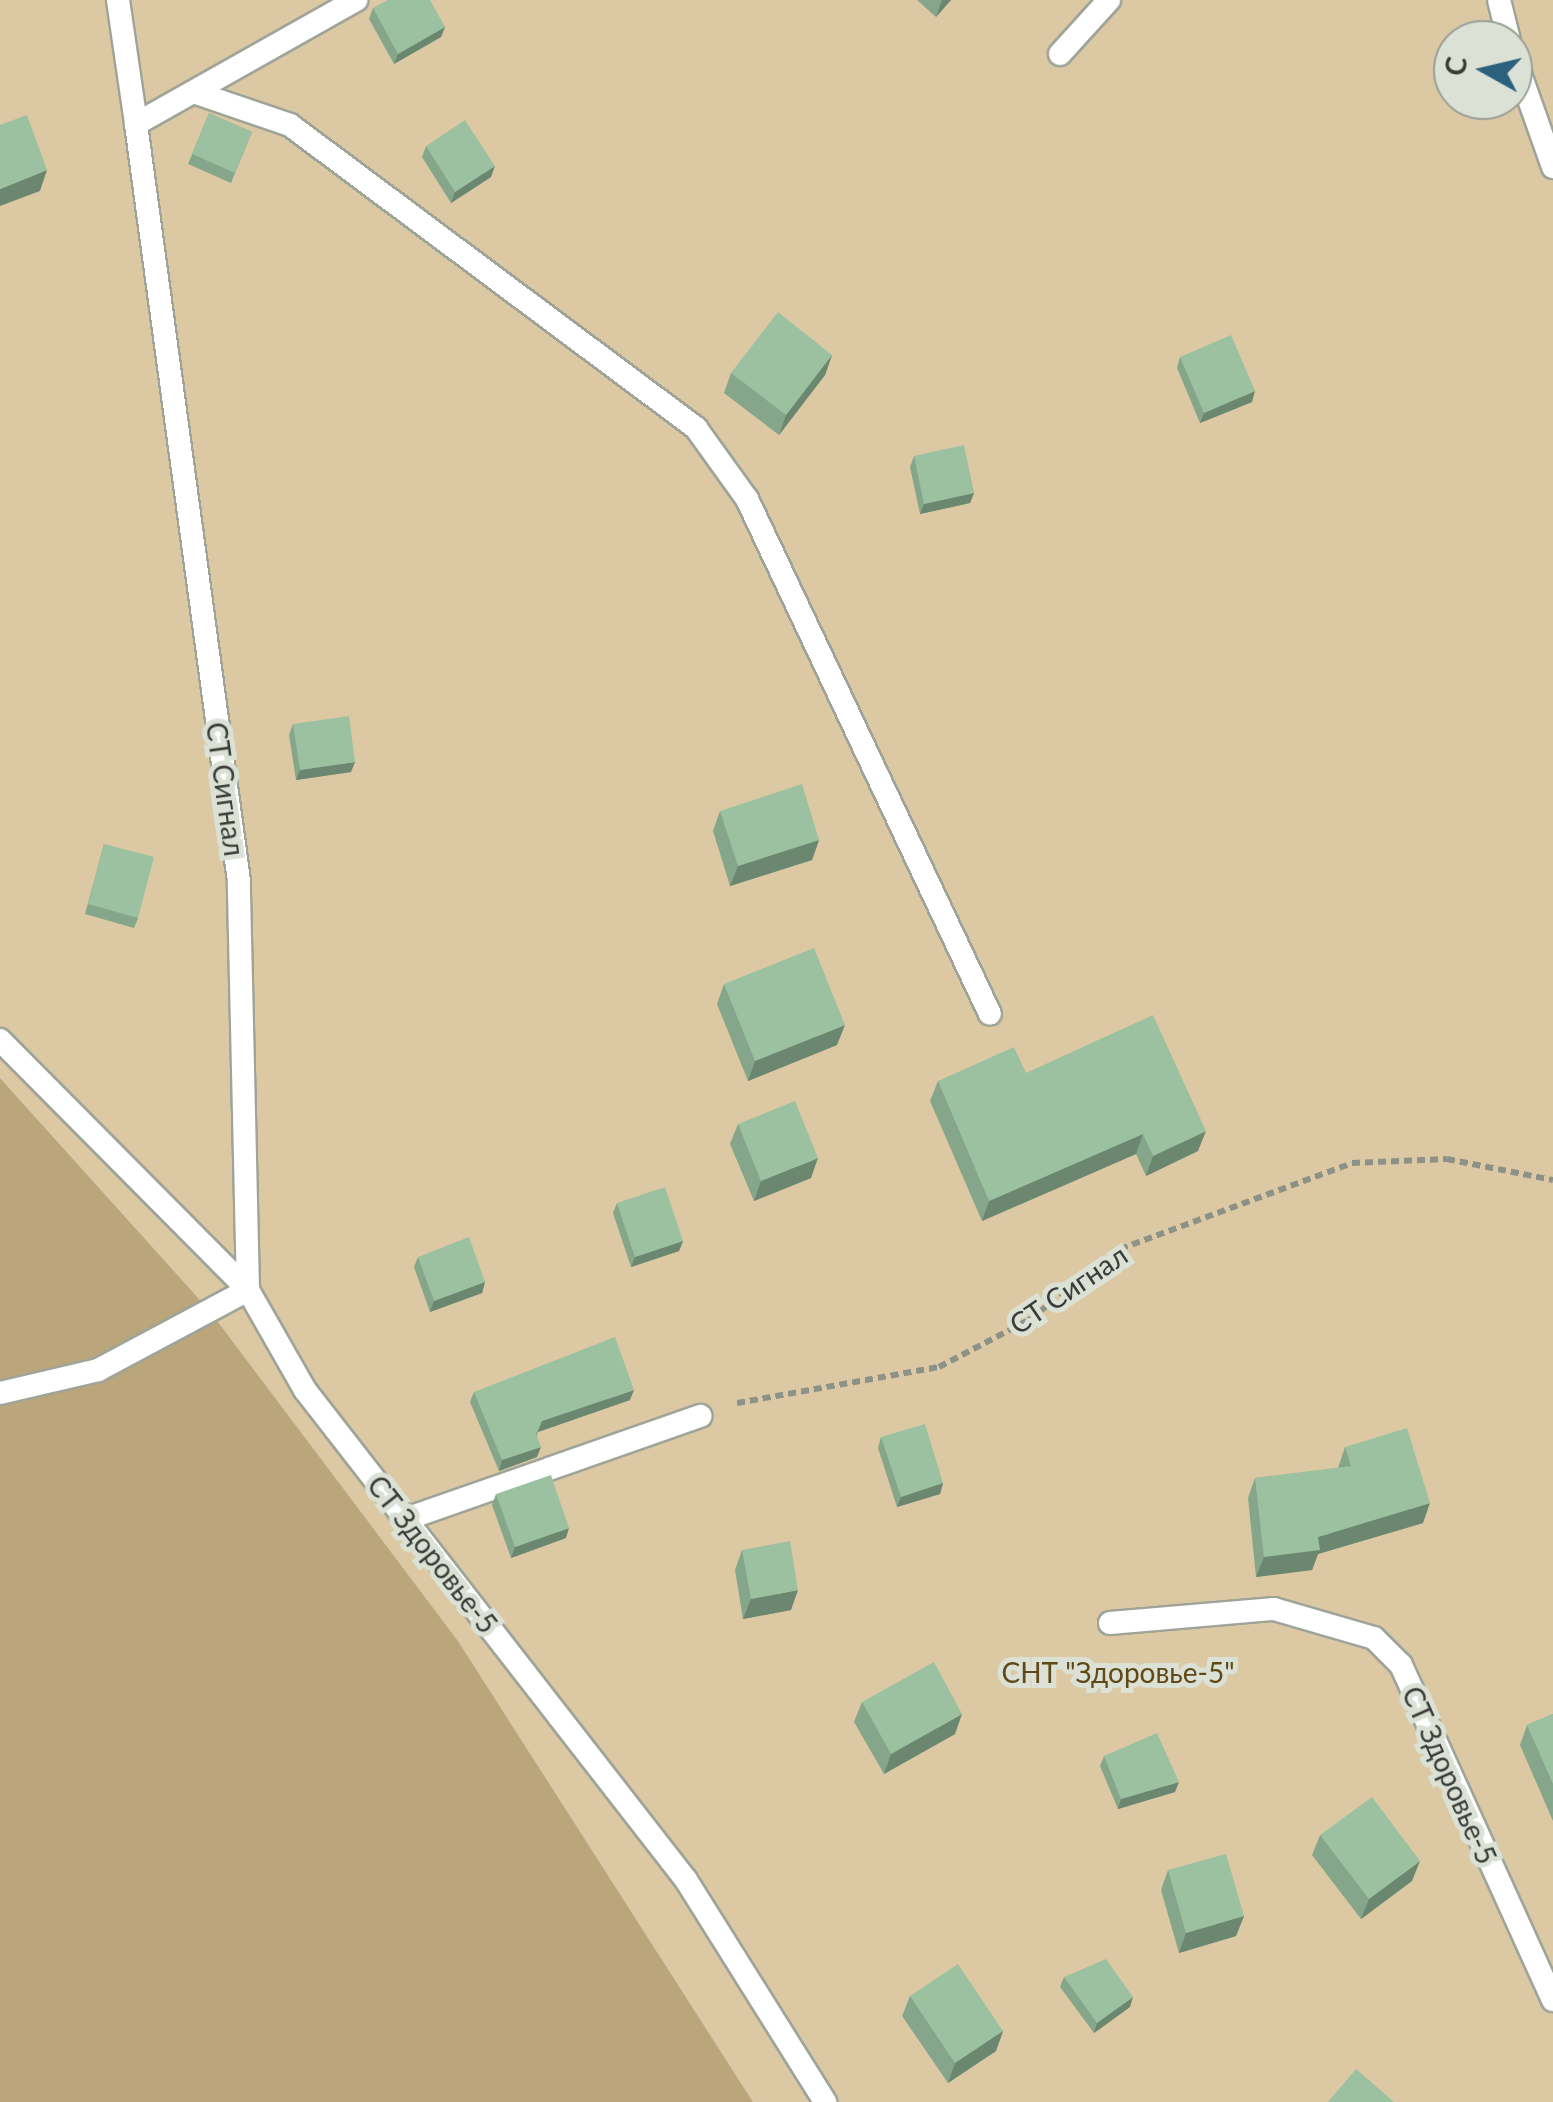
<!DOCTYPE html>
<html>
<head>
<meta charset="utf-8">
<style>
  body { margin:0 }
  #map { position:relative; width:1553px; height:2102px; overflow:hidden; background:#dbe1d5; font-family:Lato,sans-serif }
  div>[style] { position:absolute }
  .green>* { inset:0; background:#dcc9a4 }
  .forest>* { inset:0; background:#bba67b }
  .path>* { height:6px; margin-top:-3px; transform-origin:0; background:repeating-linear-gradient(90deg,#8d9289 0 8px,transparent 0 13px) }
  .roads { filter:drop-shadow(2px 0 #9fa498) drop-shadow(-2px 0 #9fa498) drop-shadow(0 2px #9fa498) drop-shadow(0 -2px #9fa498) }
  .service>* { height:22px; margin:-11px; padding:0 11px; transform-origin:11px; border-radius:11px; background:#fff }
  .wall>* { inset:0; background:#85a68a }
  .shaded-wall>* { inset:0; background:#6c8770 }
  .building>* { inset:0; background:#9bc1a0 }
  span { translate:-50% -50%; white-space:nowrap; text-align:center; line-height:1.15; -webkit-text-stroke:10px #dbe1d5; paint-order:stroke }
  .street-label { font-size:28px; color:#393c37 }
  .park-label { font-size:28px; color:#604916 }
  .north { position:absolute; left:1433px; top:20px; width:100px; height:100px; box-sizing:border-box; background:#dbe1d5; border:2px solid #9a9f96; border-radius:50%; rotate:278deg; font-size:28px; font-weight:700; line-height:40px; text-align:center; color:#393c37 }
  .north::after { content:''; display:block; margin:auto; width:35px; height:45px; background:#2c617d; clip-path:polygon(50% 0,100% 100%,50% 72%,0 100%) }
</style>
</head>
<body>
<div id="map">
  <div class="green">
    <i style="clip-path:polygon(evenodd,0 0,1553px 0,1553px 2102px,753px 2102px,458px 1641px,209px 1310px,0 1078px,0 0,1453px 40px,1513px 40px,1513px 100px,1453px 100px,1453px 40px)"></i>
  </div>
  <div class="forest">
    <i style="clip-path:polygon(0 1078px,209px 1310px,458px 1641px,753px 2102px,0 2102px)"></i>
  </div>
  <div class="path">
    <i style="left:737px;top:1403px;width:205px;rotate:-10.1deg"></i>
    <i style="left:939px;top:1367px;width:102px;rotate:-27.6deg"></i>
    <i style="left:1029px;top:1320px;width:115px;rotate:-38deg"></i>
    <i style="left:1120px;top:1249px;width:247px;rotate:-20.3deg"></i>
    <i style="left:1352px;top:1163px;width:95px;rotate:-2.4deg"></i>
    <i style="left:1447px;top:1159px;width:108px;rotate:11.2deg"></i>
  </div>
  <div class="roads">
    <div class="service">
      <i style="left:118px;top:0;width:125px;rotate:81.7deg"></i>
      <i style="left:1499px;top:0;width:41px;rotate:76deg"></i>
      <i style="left:1060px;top:54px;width:73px;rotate:-47.8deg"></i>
      <i style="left:1513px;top:54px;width:120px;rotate:70.5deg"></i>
      <i style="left:199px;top:94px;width:96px;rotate:18.8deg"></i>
      <i style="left:290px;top:125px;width:507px;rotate:36.73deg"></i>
      <i style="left:696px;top:428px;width:87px;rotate:54.3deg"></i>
      <i style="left:747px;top:499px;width:569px;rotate:64.74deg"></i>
      <i style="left:0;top:1040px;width:352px;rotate:45.2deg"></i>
      <i style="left:248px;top:1290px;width:115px;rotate:60.3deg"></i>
      <i style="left:305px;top:1390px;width:621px;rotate:52.13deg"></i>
      <i style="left:686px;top:1880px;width:262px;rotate:57.9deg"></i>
      <i style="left:0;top:1393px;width:101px;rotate:-13.2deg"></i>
      <i style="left:98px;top:1370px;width:170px;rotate:-28.1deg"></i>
      <i style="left:248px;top:1290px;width:409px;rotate:-91.3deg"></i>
      <i style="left:239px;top:881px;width:764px;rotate:-97.75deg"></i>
      <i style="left:136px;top:124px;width:253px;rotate:-29.4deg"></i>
      <i style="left:406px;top:1519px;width:312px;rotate:-19.3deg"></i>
      <i style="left:1110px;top:1623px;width:165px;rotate:-4.9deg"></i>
      <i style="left:1274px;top:1609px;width:104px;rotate:16.2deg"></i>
      <i style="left:1374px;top:1638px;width:38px;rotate:45deg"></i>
      <i style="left:1401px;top:1665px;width:368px;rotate:65.6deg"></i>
    </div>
  </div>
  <div class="wall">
    <i style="clip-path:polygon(917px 0,951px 0,936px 17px)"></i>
    <i style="clip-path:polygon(373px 8px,445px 27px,441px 37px,394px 64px,369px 19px)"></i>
    <i style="clip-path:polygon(209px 113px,252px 132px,231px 183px,188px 164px)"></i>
    <i style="clip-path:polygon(426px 146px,491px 177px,451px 203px,422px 157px)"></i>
    <i style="clip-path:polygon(832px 355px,825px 375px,779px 435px,724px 393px,731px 373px)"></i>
    <i style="clip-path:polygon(1180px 357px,1252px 402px,1200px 423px,1177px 368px)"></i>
    <i style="clip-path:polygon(914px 456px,974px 493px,970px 503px,920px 514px,910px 467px)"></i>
    <i style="clip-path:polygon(293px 724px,351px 772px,296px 780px,289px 735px)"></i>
    <i style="clip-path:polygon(720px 811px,819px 840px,812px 860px,730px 886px,713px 831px)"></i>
    <i style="clip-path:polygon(104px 844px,138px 918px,134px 928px,85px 914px)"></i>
    <i style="clip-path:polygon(724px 984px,837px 1045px,748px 1081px,717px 1004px)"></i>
    <i style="clip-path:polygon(1026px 1073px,1198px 1151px,1146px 1176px,1136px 1154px,982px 1221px,930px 1101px,938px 1081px)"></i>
    <i style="clip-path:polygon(738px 1124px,811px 1178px,754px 1201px,730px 1144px)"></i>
    <i style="clip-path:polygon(617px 1203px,683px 1241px,679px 1251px,631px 1267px,613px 1213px)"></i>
    <i style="clip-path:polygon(418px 1257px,485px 1282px,482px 1293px,430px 1312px,414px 1267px)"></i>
    <i style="clip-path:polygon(474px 1392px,630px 1400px,538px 1432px,537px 1435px,537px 1457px,499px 1471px,470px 1402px)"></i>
    <i style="clip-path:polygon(881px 1437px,943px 1483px,940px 1494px,897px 1507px,878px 1448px)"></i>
    <i style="clip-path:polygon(1345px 1447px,1423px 1523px,1318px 1554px,1312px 1570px,1256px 1577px,1248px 1498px,1255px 1478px,1338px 1468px)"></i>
    <i style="clip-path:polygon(496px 1494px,566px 1538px,511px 1558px,492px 1505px)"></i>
    <i style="clip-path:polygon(742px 1550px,791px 1610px,743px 1619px,735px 1570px)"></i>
    <i style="clip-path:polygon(862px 1702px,955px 1734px,884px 1774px,854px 1722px)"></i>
    <i style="clip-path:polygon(1553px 1714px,1553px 1821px,1520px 1745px,1527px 1725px)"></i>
    <i style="clip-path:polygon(1104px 1756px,1175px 1792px,1118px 1809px,1100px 1766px)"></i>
    <i style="clip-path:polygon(1320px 1835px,1412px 1881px,1361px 1919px,1312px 1855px)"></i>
    <i style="clip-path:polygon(1168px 1870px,1244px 1916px,1236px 1936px,1179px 1953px,1161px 1890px)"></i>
    <i style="clip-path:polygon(1064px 1977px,1130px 2007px,1094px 2033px,1060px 1987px)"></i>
    <i style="clip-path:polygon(910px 1996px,1003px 2031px,996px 2051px,948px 2083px,902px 2016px)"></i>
  </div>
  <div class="shaded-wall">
    <i style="clip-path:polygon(942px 0,951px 0,936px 17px)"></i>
    <i style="clip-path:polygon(445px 27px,441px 37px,394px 64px,398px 54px)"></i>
    <i style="clip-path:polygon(495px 166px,491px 177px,451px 203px,455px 192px)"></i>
    <i style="clip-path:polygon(47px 170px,40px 191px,0 206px,0 189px)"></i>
    <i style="clip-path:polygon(832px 355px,825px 375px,779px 435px,786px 415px)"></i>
    <i style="clip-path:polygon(1255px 391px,1252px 402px,1200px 423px,1204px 413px)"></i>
    <i style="clip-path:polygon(974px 493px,970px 503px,920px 514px,924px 504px)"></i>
    <i style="clip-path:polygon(355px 762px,351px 772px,296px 780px,300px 770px)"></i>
    <i style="clip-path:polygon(819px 840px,812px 860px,730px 886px,738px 866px)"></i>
    <i style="clip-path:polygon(845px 1025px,837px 1045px,748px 1081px,755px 1061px)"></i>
    <i style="clip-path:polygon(1206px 1131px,1198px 1151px,1146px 1176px,1153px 1156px)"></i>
    <i style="clip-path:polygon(1143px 1134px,1136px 1154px,982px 1221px,989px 1201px)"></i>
    <i style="clip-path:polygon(818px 1158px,811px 1178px,754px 1201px,761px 1181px)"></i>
    <i style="clip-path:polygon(683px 1241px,679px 1251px,631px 1267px,635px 1257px)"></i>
    <i style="clip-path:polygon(485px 1282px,482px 1293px,430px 1312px,434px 1301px)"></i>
    <i style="clip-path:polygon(634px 1390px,630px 1400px,538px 1432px,542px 1421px)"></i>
    <i style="clip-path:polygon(541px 1447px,537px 1457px,499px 1471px,502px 1460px)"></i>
    <i style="clip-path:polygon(943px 1483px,940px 1494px,897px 1507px,901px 1497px)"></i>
    <i style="clip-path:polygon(1430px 1503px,1423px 1523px,1318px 1554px,1312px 1570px,1256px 1577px,1264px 1557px,1318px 1537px)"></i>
    <i style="clip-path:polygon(569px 1528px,566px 1538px,511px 1558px,515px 1547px)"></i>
    <i style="clip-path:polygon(798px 1590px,791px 1610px,743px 1619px,751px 1599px)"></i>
    <i style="clip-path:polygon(962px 1714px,955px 1734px,884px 1774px,891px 1754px)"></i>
    <i style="clip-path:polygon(1179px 1782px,1175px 1792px,1118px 1809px,1121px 1799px)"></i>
    <i style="clip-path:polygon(1420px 1861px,1412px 1881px,1361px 1919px,1369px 1899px)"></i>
    <i style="clip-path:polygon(1244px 1916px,1236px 1936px,1179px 1953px,1186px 1933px)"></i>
    <i style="clip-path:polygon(1133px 1997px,1130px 2007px,1094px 2033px,1097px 2023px)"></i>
    <i style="clip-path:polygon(1003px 2031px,996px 2051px,948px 2083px,955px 2063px)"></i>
  </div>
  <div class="building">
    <i style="clip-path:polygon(388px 0,430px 0,445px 27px,398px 54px,373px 8px)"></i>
    <i style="clip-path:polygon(209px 113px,252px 132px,235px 173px,192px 154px)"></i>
    <i style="clip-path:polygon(27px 115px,47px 170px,0 189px,0 125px)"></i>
    <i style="clip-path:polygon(465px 120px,495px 166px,455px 192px,426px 146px)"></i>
    <i style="clip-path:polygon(778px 312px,832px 355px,786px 415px,731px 373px)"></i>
    <i style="clip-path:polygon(1231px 335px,1255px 391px,1204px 413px,1180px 357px)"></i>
    <i style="clip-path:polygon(964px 445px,974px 493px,924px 504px,914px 456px)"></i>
    <i style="clip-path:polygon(349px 716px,355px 762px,300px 770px,293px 724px)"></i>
    <i style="clip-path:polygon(802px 784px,819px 840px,738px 866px,720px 811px)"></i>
    <i style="clip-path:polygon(104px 844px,154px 857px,138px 918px,88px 904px)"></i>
    <i style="clip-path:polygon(814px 948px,845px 1025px,755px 1061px,724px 984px)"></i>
    <i style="clip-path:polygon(1153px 1015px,1206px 1131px,1153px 1156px,1143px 1134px,989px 1201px,938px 1081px,1014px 1047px,1026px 1073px)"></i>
    <i style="clip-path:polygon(795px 1101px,818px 1158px,761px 1181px,738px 1124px)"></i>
    <i style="clip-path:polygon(665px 1187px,683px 1241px,635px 1257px,617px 1203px)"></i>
    <i style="clip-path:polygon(469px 1237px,485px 1282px,434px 1301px,418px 1257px)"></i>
    <i style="clip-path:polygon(615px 1337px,634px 1390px,542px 1421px,536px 1434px,541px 1447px,502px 1460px,474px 1392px)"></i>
    <i style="clip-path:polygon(925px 1424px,943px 1483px,901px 1497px,881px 1437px)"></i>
    <i style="clip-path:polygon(1407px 1428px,1430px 1503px,1318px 1537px,1320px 1550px,1264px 1557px,1255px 1478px,1351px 1466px,1345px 1447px)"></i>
    <i style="clip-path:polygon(551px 1475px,569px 1528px,515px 1547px,496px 1494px)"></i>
    <i style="clip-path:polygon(790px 1541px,798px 1590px,751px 1599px,742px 1550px)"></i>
    <i style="clip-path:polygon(934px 1662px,962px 1714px,891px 1754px,862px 1702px)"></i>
    <i style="clip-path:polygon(1553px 1714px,1553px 1784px,1527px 1725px)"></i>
    <i style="clip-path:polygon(1157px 1733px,1179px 1782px,1121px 1799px,1104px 1756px)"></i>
    <i style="clip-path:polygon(1372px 1797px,1420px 1861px,1369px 1899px,1320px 1835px)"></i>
    <i style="clip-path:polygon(1226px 1854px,1244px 1916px,1186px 1933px,1168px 1870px)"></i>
    <i style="clip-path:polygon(1106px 1959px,1133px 1997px,1097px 2023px,1064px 1977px)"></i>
    <i style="clip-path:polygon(958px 1964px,1003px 2031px,955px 2063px,910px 1996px)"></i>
    <i style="clip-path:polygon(1356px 2069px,1394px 2102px,1328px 2102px)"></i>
  </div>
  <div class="street-label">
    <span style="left:226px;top:789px;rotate:82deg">СТ Сигнал</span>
    <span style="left:1068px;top:1289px;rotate:-34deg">СТ Сигнал</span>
    <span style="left:433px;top:1554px;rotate:52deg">СТ Здоровье-5</span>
    <span style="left:1450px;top:1775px;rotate:66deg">СТ Здоровье-5</span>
  </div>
  <div class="park-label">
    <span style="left:1118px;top:1672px">СНТ "Здоровье-5"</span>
  </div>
  <div class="north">С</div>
</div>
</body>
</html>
